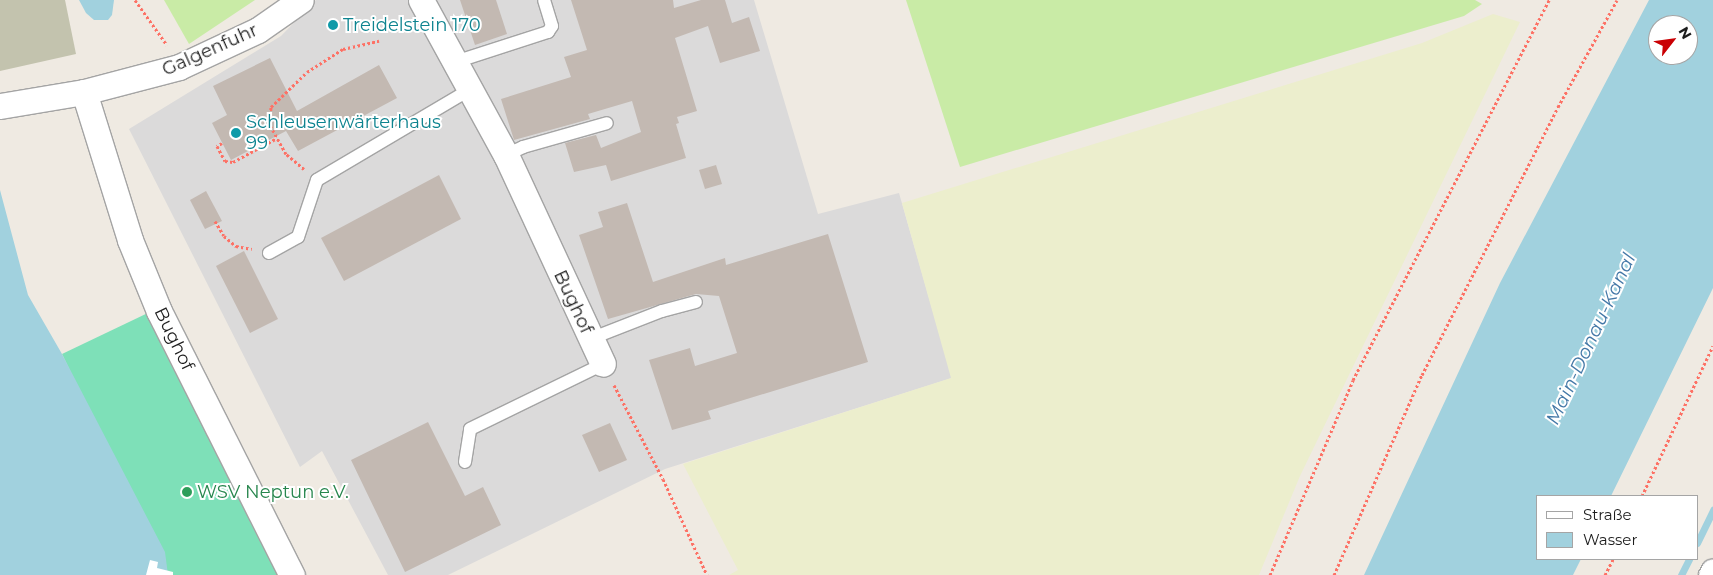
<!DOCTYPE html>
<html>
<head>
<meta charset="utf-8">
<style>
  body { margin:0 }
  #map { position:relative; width:1713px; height:575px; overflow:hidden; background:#efeae2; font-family:Montserrat,sans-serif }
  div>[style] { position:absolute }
  .residential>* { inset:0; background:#dbdada }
  .construction>* { inset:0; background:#c3c3ae }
  .farmland>* { inset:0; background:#eceecd }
  .grass>* { inset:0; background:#c9eba6 }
  .pitch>* { inset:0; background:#7ee0b8 }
  .water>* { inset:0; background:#a1d1de }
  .pier>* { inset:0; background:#fff }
  .stream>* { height:7px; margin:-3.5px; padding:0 3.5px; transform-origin:3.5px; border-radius:3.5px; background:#a1d1de }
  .building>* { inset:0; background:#c3b9b2 }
  .path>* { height:3px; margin-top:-1.5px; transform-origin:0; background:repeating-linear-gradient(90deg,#fd7165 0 2.5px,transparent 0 5px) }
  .roads { filter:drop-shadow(1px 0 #a4a4a4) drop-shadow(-1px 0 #a4a4a4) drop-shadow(0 1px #a4a4a4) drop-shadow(0 -1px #a4a4a4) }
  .lane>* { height:12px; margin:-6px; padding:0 6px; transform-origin:6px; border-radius:6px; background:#fff }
  .street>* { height:25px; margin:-12.5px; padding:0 12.5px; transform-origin:12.5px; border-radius:12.5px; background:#fff }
  .dots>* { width:14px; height:14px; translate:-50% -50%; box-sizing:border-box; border:2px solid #fff; border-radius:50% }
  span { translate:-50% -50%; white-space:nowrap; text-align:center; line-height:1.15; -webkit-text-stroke:4px #fff; paint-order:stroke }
  .culture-label { font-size:18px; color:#0d838f }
  .left { translate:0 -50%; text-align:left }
  .street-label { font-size:18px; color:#1d1d1d }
  .leisure-label { font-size:18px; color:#27864d }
  .water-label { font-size:19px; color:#4478a7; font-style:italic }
  .legend { position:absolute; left:1536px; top:495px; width:162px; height:65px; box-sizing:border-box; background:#fff; border:1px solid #a5a5a5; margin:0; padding:6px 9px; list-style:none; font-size:15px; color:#1d1d1d }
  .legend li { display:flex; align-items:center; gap:10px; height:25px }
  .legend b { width:25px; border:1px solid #a5a5a5 }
  .north { position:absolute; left:1648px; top:15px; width:50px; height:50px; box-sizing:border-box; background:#fff; border:1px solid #a5a5a5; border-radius:50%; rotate:60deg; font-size:14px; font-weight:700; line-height:20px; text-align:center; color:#1d1d1d }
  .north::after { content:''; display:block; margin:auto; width:18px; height:22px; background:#ca0004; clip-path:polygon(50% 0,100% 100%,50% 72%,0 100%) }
</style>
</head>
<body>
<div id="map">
  <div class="residential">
    <i style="clip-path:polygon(316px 0,754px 0,818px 214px,899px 193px,952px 378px,665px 469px,448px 575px,388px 575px,322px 451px,300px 467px,129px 129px,281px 36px)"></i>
  </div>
  <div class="construction">
    <i style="clip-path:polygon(0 0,65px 0,76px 54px,0 71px)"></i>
  </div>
  <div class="farmland">
    <i style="clip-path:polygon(1493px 14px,1520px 22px,1300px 476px,1259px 575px,729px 575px,738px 570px,683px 464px,951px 378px,902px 203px,1422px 43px)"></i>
  </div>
  <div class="grass">
    <i style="clip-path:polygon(164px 0,255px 0,189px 44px)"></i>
    <i style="clip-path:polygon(906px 0,1475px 0,1482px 4px,1464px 16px,960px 167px)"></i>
  </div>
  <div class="pitch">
    <i style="clip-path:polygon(152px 311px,280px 575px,168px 575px,62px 354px)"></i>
  </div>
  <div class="water">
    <i style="clip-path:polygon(79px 0,114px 0,112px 15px,108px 20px,94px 20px,86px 13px)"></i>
    <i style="clip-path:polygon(evenodd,1649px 0,1713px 0,1713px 288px,1611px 496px,1537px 496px,1537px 559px,1581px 559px,1573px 575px,1364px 575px,1500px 283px,1649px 0,1658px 25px,1688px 25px,1688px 55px,1658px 55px,1658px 25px)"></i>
    <i style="clip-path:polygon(0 190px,28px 295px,62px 354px,165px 552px,168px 575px,0 575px)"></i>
  </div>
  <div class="pier">
    <i style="clip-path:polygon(150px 560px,158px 562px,157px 568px,173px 572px,173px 575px,146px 575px)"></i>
  </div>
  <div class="stream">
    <i style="left:1697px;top:543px;width:37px;rotate:-64deg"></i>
    <i style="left:1681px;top:575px;width:18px;rotate:-63deg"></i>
  </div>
  <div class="building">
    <i style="clip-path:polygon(460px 0,496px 0,507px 34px,475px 45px)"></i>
    <i style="clip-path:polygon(571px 0,673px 0,674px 8px,701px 0,725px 0,732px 23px,749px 17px,760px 51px,720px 63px,708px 26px,675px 38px,697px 111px,677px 117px,679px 123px,676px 124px,686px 158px,611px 181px,606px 165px,574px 172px,565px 143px,596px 135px,601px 148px,641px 132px,632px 101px,588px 114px,590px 119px,514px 140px,501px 99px,571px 77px,564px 57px,587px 50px)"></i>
    <i style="clip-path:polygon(270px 58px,297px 111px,379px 65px,397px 98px,298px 151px,286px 131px,231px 160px,212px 123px,227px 115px,213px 86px)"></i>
    <i style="clip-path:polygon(716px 165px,722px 184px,705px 189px,699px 170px)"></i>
    <i style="clip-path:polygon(439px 175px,461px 219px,344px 281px,321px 238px)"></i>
    <i style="clip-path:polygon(206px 191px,222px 221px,205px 229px,190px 200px)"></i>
    <i style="clip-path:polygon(627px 203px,653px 282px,725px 258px,726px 265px,828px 234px,868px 362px,708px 411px,711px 419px,672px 430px,649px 360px,690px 348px,695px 366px,737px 353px,719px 296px,696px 294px,608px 319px,579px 235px,603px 227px,598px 212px)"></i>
    <i style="clip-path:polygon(244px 251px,278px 319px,250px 333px,216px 266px)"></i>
    <i style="clip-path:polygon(428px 422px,465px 496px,483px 487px,501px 525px,405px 572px,351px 460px)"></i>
    <i style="clip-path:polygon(610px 423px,627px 460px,599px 472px,582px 435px)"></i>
  </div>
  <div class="path">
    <i style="left:135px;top:0;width:55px;rotate:54.6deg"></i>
    <i style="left:222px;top:143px;width:6px;rotate:149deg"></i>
    <i style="left:217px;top:146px;width:17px;rotate:62deg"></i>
    <i style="left:225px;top:161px;width:8px;rotate:7deg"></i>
    <i style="left:233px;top:162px;width:50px;rotate:-28.6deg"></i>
    <i style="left:304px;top:169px;width:23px;rotate:-140deg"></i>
    <i style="left:286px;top:154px;width:33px;rotate:-119deg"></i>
    <i style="left:270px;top:125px;width:18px;rotate:-87deg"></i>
    <i style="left:271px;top:107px;width:50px;rotate:-44.2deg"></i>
    <i style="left:307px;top:72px;width:43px;rotate:-32.6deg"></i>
    <i style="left:343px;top:49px;width:37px;rotate:-13deg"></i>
    <i style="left:215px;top:221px;width:17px;rotate:59deg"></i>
    <i style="left:224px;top:236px;width:16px;rotate:40deg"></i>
    <i style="left:236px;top:246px;width:16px;rotate:11deg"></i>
    <i style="left:614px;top:385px;width:106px;rotate:62.5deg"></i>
    <i style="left:663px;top:479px;width:106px;rotate:65.4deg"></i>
    <i style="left:1642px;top:496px;width:166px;rotate:-64.7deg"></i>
    <i style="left:1270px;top:575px;width:212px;rotate:-66.9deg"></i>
    <i style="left:1353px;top:380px;width:428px;rotate:-62.7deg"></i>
    <i style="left:1334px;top:575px;width:219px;rotate:-66.3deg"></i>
    <i style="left:1422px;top:375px;width:301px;rotate:-63.1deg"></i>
    <i style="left:1558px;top:107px;width:122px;rotate:-61.1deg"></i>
    <i style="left:1605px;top:575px;width:18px;rotate:-63deg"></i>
  </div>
  <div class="roads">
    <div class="lane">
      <i style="left:455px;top:62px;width:98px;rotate:-17.9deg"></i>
      <i style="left:548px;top:32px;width:7px;rotate:-56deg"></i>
      <i style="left:552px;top:26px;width:27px;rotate:-107deg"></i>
      <i style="left:506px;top:155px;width:19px;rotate:-25deg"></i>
      <i style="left:523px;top:147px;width:87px;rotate:-15.9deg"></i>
      <i style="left:269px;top:253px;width:33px;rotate:-29deg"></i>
      <i style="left:298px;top:237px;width:60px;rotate:-71.6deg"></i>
      <i style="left:317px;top:180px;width:177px;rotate:-30.6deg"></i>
      <i style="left:590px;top:339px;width:77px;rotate:-21.3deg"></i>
      <i style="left:662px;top:311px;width:35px;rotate:-15deg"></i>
      <i style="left:465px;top:462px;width:33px;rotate:-81deg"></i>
      <i style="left:470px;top:429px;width:148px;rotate:-26deg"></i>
    </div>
    <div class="street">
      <i style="left:421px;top:0;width:177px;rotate:61.3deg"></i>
      <i style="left:506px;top:155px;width:230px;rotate:65.1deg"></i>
      <i style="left:84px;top:92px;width:155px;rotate:72.7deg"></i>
      <i style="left:130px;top:240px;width:77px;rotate:67.8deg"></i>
      <i style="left:159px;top:311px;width:296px;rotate:63.3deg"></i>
      <i style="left:0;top:106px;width:85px;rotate:-9.5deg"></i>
      <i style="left:84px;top:92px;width:98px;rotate:-14.7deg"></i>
      <i style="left:179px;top:67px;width:87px;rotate:-25.1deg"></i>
      <i style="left:258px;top:30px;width:52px;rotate:-34.9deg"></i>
      <i style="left:1711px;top:575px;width:4px;rotate:-63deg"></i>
    </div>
  </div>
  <div class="dots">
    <i style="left:333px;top:25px;background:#0f9aa8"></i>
    <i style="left:236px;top:133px;background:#0f9aa8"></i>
    <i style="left:187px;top:492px;background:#2e9e5b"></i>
  </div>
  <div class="culture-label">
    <span class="left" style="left:343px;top:25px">Treidelstein 170</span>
    <span class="left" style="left:246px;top:133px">Schleusenwärterhaus<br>99</span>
  </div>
  <div class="street-label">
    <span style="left:210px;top:50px;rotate:-24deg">Galgenfuhr</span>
    <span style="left:573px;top:302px;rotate:65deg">Bughof</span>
    <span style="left:174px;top:339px;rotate:64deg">Bughof</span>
  </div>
  <div class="leisure-label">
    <span class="left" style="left:197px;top:492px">WSV Neptun e.V.</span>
  </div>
  <div class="water-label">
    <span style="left:1591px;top:339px;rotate:-65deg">Main-Donau-Kanal</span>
  </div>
  <ul class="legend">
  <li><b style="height:6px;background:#fff"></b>Straße</li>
  <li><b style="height:14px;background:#a1d1de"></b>Wasser</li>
  </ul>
  <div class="north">N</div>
</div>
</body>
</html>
